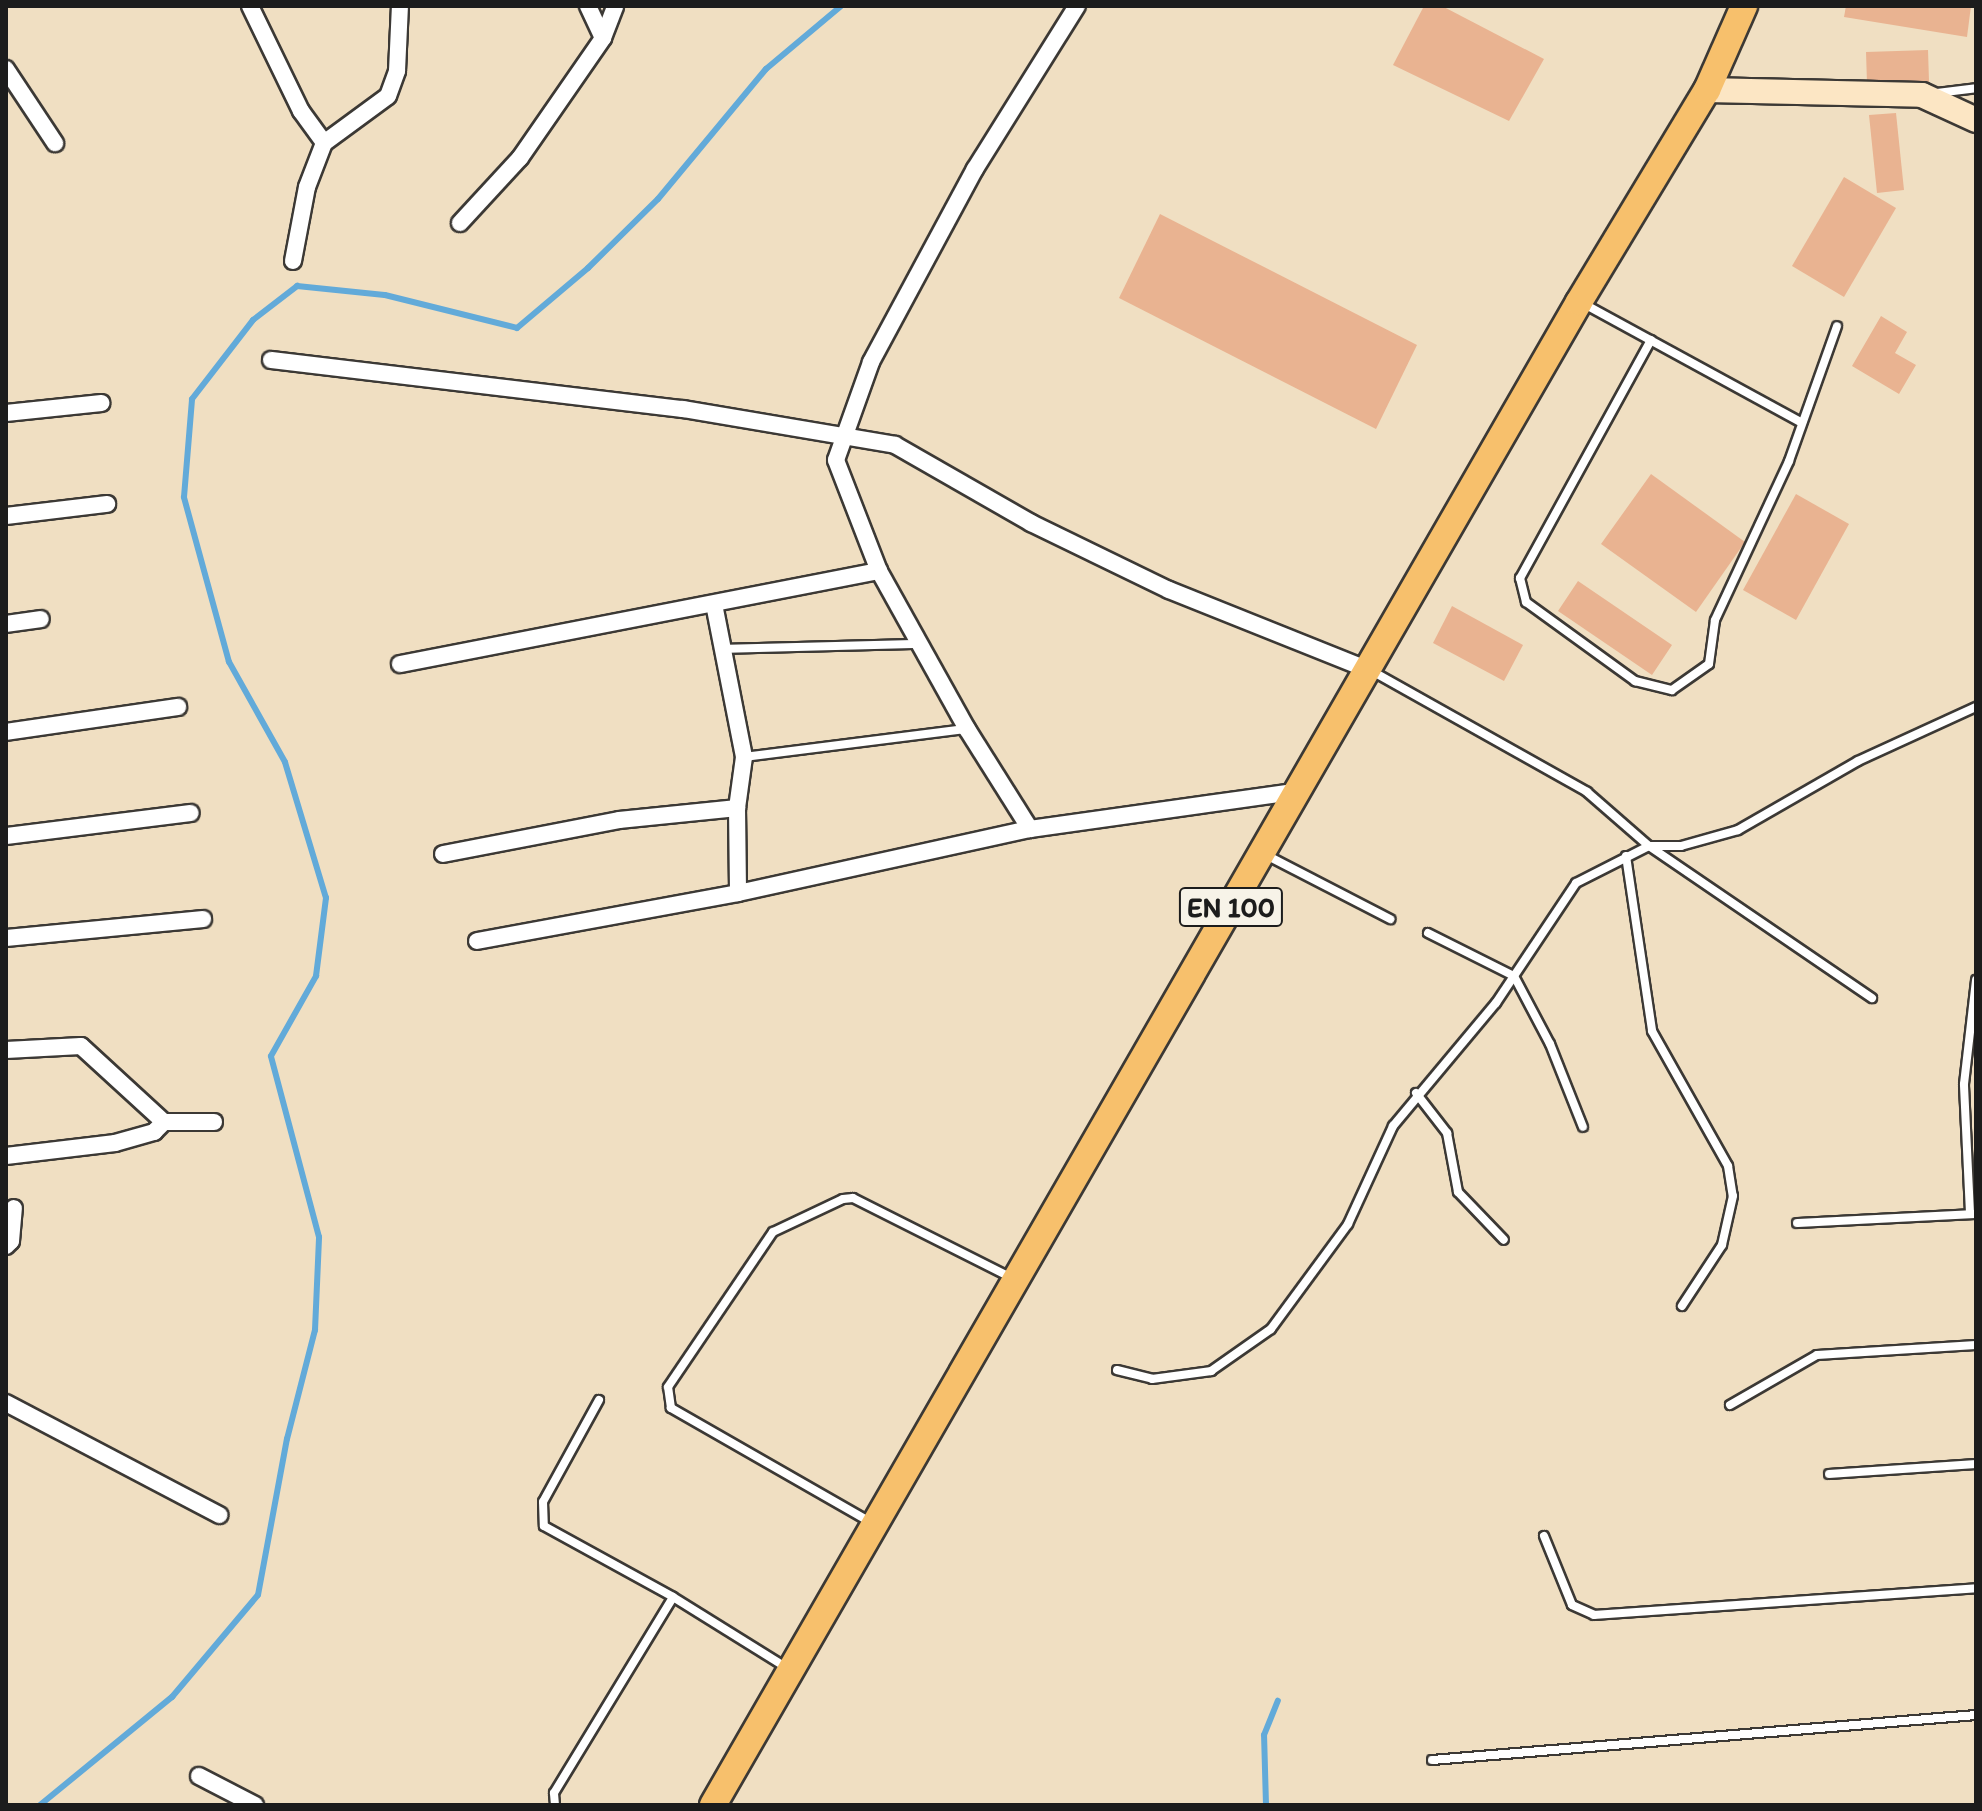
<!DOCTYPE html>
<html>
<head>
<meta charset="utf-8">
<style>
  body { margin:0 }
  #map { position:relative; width:1982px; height:1811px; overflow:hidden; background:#f0dfc2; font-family:Itim,sans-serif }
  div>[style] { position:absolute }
  .stream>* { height:6px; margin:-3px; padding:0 3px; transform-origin:3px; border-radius:3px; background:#62aad9 }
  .building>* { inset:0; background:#e9b391 }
  .roads { filter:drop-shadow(2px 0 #3c3935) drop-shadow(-2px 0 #3c3935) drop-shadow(0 2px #3c3935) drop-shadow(0 -2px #3c3935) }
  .lane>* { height:8px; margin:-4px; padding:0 4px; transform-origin:4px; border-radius:4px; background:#fff }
  .street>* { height:16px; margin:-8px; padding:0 8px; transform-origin:8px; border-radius:8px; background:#fff }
  .secondary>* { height:24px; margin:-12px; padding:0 12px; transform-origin:12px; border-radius:12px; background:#fce6c4 }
  .primary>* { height:26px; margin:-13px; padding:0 13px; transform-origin:13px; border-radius:13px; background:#f7c06c }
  span { translate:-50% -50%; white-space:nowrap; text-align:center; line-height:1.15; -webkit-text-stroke:8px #f7f3e8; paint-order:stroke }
  .shield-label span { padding:2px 6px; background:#f7f3e8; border:2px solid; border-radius:6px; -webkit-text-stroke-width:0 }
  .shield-label { font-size:28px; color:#1c1c1c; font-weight:700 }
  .frame { position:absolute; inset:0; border:8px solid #1c1c1c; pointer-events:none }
</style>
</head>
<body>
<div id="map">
  <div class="stream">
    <i style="left:40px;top:1805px;width:171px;rotate:-39.3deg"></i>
    <i style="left:172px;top:1697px;width:133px;rotate:-49.9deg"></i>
    <i style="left:258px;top:1595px;width:159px;rotate:-79.5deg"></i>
    <i style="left:287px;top:1439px;width:113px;rotate:-75.6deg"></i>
    <i style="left:315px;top:1330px;width:93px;rotate:-87.5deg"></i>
    <i style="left:319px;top:1237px;width:187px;rotate:-104.9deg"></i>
    <i style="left:271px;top:1056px;width:92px;rotate:-60.6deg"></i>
    <i style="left:316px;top:976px;width:79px;rotate:-82.7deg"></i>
    <i style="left:326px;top:898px;width:142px;rotate:-106.8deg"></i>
    <i style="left:285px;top:762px;width:115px;rotate:-119.2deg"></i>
    <i style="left:229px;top:662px;width:171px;rotate:-105.3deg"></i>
    <i style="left:184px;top:497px;width:98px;rotate:-85.3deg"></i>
    <i style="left:192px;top:399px;width:100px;rotate:-52.3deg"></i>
    <i style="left:253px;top:320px;width:56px;rotate:-37.7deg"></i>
    <i style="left:297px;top:286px;width:88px;rotate:5.8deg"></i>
    <i style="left:385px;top:295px;width:136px;rotate:14deg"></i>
    <i style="left:517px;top:328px;width:93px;rotate:-40.2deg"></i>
    <i style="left:588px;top:268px;width:98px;rotate:-44.6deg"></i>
    <i style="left:658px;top:199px;width:169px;rotate:-50.3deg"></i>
    <i style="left:766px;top:69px;width:98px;rotate:-40deg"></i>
    <i style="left:1266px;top:1805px;width:70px;rotate:-91.6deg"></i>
    <i style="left:1264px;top:1735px;width:37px;rotate:-68deg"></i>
  </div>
  <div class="building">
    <i style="clip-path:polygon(1424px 6px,1442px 6px,1544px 59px,1509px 121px,1393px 65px)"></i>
    <i style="clip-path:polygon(1846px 6px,1971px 6px,1967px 37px,1844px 17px)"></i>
    <i style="clip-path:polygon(1928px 50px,1929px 82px,1867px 84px,1866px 52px)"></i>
    <i style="clip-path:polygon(1896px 113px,1904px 190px,1877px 193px,1869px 115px)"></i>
    <i style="clip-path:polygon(1844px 177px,1896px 208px,1844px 297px,1792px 266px)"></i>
    <i style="clip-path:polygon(1160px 214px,1417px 345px,1376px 429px,1119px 298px)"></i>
    <i style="clip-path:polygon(1881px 316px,1907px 332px,1895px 353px,1916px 365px,1899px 394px,1852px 366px)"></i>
    <i style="clip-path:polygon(1651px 474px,1745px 542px,1696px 612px,1601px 544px)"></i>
    <i style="clip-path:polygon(1796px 494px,1849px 524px,1796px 620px,1743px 590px)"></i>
    <i style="clip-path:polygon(1578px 581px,1672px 645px,1652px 675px,1558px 611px)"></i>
    <i style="clip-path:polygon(1452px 606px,1523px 645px,1504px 681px,1433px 643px)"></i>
  </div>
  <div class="roads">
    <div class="lane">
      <i style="left:1937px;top:93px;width:39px;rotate:-7deg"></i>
      <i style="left:1584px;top:304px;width:248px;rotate:28.6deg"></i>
      <i style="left:1651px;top:340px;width:272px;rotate:118.8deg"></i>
      <i style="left:1520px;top:578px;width:25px;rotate:76deg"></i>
      <i style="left:1526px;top:602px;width:135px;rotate:35.9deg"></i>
      <i style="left:1635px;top:681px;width:38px;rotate:14deg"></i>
      <i style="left:1672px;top:690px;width:45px;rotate:-35.1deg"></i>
      <i style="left:1709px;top:664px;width:44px;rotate:-82.2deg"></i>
      <i style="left:1715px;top:620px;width:175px;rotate:-65deg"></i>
      <i style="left:1789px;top:461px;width:143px;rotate:-70.4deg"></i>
      <i style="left:723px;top:649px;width:196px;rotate:-1.5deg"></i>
      <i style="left:1370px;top:670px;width:249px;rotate:29.3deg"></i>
      <i style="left:1587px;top:792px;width:82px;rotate:41.1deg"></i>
      <i style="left:1649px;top:846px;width:270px;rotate:34.3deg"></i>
      <i style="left:744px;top:757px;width:225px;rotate:-7.2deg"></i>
      <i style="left:1266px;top:855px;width:140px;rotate:27.3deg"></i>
      <i style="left:1626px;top:856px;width:177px;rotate:81.5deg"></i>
      <i style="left:1652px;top:1031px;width:155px;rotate:60.6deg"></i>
      <i style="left:1728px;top:1166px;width:30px;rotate:81deg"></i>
      <i style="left:1733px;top:1196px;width:50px;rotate:102.7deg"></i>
      <i style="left:1722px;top:1245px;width:73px;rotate:123.3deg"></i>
      <i style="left:1428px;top:933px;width:96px;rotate:26.6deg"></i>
      <i style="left:1514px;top:976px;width:77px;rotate:62.1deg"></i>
      <i style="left:1550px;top:1044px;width:89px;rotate:68.3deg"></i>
      <i style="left:1416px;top:1093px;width:51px;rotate:52.2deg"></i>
      <i style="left:1447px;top:1133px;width:60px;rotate:79.4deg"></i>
      <i style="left:1458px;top:1192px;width:66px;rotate:46.2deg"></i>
      <i style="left:1970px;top:1213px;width:129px;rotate:-92.7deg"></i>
      <i style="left:1964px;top:1084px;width:105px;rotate:-83.4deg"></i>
      <i style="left:1797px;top:1223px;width:179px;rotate:-2.9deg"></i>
      <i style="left:1117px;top:1370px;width:36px;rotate:14deg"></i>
      <i style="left:1152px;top:1379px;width:60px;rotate:-7.7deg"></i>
      <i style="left:1211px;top:1371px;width:73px;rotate:-35deg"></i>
      <i style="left:1271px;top:1329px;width:130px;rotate:-53.7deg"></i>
      <i style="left:1348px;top:1224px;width:108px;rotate:-65.3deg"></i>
      <i style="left:1393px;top:1126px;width:160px;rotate:-50.1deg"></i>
      <i style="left:1496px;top:1003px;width:144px;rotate:-56.3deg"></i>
      <i style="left:1576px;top:883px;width:82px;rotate:-26.9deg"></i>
      <i style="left:1649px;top:846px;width:32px"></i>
      <i style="left:1681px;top:846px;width:59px;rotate:-15.7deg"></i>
      <i style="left:1738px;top:830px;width:138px;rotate:-29.9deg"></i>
      <i style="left:1858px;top:761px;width:130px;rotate:-24.6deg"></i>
      <i style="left:599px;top:1400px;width:116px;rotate:118.8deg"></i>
      <i style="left:543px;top:1502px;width:24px;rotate:88deg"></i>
      <i style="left:544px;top:1526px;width:147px;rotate:28.8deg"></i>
      <i style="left:673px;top:1597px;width:134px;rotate:31.9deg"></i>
      <i style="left:1730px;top:1405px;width:100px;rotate:-29.9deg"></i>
      <i style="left:1817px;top:1355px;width:159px;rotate:-3.6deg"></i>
      <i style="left:1829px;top:1474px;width:147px;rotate:-3.9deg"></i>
      <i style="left:872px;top:1523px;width:232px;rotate:-150.2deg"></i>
      <i style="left:671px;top:1408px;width:21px;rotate:-98deg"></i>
      <i style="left:668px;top:1387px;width:187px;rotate:-55.9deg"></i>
      <i style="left:773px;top:1232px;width:77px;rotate:-25.2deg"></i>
      <i style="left:843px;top:1199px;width:10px;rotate:-6deg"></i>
      <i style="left:853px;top:1198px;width:178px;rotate:26.7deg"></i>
      <i style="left:1544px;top:1536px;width:74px;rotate:67.9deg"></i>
      <i style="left:1572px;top:1605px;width:24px;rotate:24deg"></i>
      <i style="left:1594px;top:1615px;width:383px;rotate:-4deg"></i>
      <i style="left:1432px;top:1760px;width:546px;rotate:-4.73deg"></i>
      <i style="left:555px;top:1805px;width:12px;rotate:-95deg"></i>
      <i style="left:554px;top:1793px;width:229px;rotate:-58.7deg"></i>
    </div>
    <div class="street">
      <i style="left:250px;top:6px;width:117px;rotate:64.1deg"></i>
      <i style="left:301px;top:111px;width:39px;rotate:54deg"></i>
      <i style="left:588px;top:6px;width:35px;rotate:65deg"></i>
      <i style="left:6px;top:69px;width:89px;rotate:56.5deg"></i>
      <i style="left:460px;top:223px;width:88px;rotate:-47.3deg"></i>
      <i style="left:520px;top:158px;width:146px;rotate:-55.3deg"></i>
      <i style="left:603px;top:38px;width:34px;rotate:-69deg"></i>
      <i style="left:293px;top:261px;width:75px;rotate:-79.3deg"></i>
      <i style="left:307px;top:187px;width:47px;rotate:-68.9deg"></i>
      <i style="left:324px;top:143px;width:79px;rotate:-36.3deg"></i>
      <i style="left:388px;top:96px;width:27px;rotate:-70deg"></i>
      <i style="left:397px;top:71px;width:65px;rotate:-87.4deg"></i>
      <i style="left:271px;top:360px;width:415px;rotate:6.8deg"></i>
      <i style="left:683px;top:409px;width:215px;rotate:9.6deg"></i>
      <i style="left:895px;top:445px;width:157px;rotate:29.8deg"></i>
      <i style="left:1031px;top:523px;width:153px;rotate:25.9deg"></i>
      <i style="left:1169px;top:590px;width:215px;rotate:21.8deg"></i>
      <i style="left:6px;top:413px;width:96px;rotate:-6deg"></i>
      <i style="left:6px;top:516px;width:102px;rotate:-6.8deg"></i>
      <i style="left:714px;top:604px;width:156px;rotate:78.9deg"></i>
      <i style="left:744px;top:757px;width:51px;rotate:97.8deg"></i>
      <i style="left:737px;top:808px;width:85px;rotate:89.3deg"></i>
      <i style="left:6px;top:624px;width:35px;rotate:-8deg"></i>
      <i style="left:400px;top:664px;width:488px;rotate:-11deg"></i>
      <i style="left:6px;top:732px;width:174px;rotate:-8.3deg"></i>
      <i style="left:1030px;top:829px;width:118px;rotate:-122.2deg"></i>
      <i style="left:967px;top:729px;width:181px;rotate:-119.1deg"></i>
      <i style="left:879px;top:571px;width:119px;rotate:-111.2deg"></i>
      <i style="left:836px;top:460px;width:104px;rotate:-70.3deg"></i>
      <i style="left:871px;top:362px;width:219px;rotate:-61.7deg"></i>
      <i style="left:975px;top:169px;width:192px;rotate:-58deg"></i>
      <i style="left:6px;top:836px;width:186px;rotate:-7.1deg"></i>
      <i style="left:443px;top:854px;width:179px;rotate:-10.9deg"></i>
      <i style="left:619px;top:820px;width:119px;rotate:-5.8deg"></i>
      <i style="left:6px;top:938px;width:198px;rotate:-5.5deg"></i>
      <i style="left:477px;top:941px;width:265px;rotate:-10.4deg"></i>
      <i style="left:738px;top:893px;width:299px;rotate:-12.4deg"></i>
      <i style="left:1030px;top:829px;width:272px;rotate:-8deg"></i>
      <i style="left:6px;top:1050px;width:75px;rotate:-3.1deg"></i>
      <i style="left:81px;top:1046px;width:113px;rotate:42.5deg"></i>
      <i style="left:6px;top:1156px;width:110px;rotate:-6.8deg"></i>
      <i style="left:115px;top:1143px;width:41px;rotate:-15.8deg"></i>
      <i style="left:154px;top:1132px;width:14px;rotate:-45deg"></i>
      <i style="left:164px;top:1122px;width:50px"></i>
      <i style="left:6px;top:1246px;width:7px;rotate:-45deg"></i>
      <i style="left:11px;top:1241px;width:33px;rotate:-85deg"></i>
      <i style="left:6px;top:1403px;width:241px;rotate:27.7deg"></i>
      <i style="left:199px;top:1776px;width:63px;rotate:27.4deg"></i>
    </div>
    <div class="secondary">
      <i style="left:1707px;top:90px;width:215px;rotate:1.3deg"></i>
      <i style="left:1922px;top:95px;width:60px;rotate:24.8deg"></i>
    </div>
    <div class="primary">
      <i style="left:713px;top:1805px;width:1735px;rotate:-60.05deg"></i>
      <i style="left:1579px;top:302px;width:248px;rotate:-58.9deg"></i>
      <i style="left:1707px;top:90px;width:92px;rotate:-66.2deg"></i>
    </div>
  </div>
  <div class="shield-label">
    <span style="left:1231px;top:907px">EN 100</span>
  </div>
  <div class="frame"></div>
</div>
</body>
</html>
